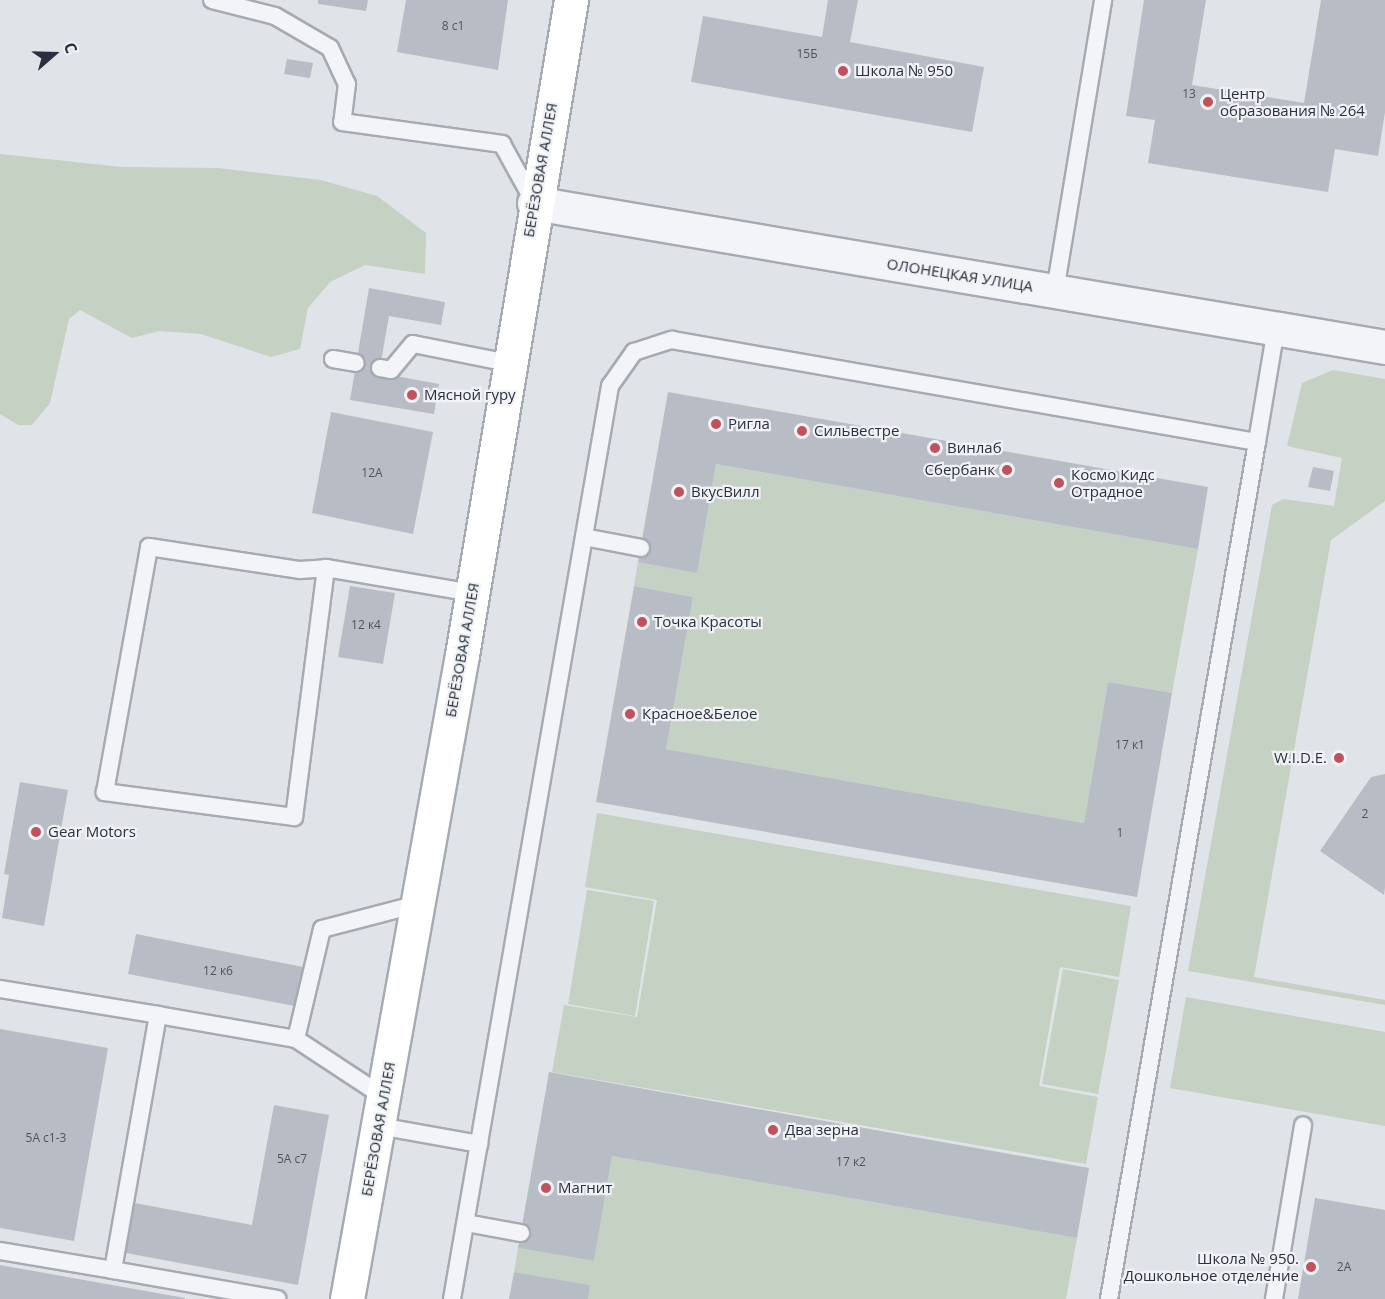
<!DOCTYPE html>
<html>
<head>
<meta charset="utf-8">
<style>
  body { margin:0 }
  #map { position:relative; width:1385px; height:1299px; overflow:hidden; background:#e0e3e8; font-family:"Open Sans",sans-serif }
  div>[style] { position:absolute }
  .green>* { inset:0; background:#c5d1c2 }
  .building>* { inset:0; background:#b8bcc4 }
  .roads { filter:drop-shadow(2px 0 #a6aab2) drop-shadow(-2px 0 #a6aab2) drop-shadow(0 2px #a6aab2) drop-shadow(0 -2px #a6aab2) }
  .service>* { height:16px; margin:-8px; padding:0 8px; transform-origin:8px; border-radius:8px; background:#f3f4f7 }
  .tertiary>* { height:33px; margin:-16.5px; padding:0 16.5px; transform-origin:16.5px; border-radius:16.5px; background:#f3f4f7 }
  .secondary>* { height:33px; margin:-16.5px; padding:0 16.5px; transform-origin:16.5px; border-radius:16.5px; background:#fff }
  .dots>* { width:16px; height:16px; translate:-50% -50%; box-sizing:border-box; border:3px solid #f0f2f6; border-radius:50% }
  span { translate:-50% -50%; white-space:nowrap; text-align:center; line-height:1.15; -webkit-text-stroke:4.5px #f0f2f6; paint-order:stroke }
  .number-label { font-size:12px; color:#4e5360 }
  .number-label span { -webkit-text-stroke-width:0 }
  .poi-label { font-size:15px; color:#2b303e }
  .left { translate:0 -50%; text-align:left }
  .right { translate:-100% -50%; text-align:right }
  .street-label { font-size:15px; color:#2b303e }
  .north { position:absolute; left:24px; top:24px; width:60px; height:60px; -webkit-text-stroke:4px #f0f2f6; paint-order:stroke; rotate:70deg; font-size:16px; font-weight:700; line-height:24px; text-align:center; color:#2b303e }
  .north::after { content:''; display:block; margin:auto; width:21px; height:27px; background:#2b303e; clip-path:polygon(50% 0,100% 100%,50% 72%,0 100%) }
</style>
</head>
<body>
<div id="map">
  <div class="green">
    <i style="clip-path:polygon(0 154px,122px 167px,218px 168px,321px 180px,377px 196px,426px 233px,425px 274px,365px 265px,330px 282px,308px 308px,300px 349px,271px 357px,201px 334px,159px 331px,132px 338px,80px 310px,69px 319px,50px 403px,32px 425px,18px 425px,0 414px)"></i>
    <i style="clip-path:polygon(1333px 370px,1385px 379px,1385px 501px,1331px 540px,1254px 977px,1385px 1000px,1385px 1005px,1188px 971px,1272px 505px,1283px 499px,1334px 506px,1342px 458px,1287px 446px,1302px 383px)"></i>
    <i style="clip-path:polygon(716px 464px,1198px 549px,1172px 693px,1108px 682px,1084px 823px,666px 749px,693px 597px,634px 586px,638px 562px,697px 572px)"></i>
    <i style="clip-path:polygon(597px 813px,1131px 906px,1119px 977px,1060px 967px,1039px 1086px,1098px 1097px,1086px 1164px,552px 1072px,564px 1005px,637px 1017px,657px 900px,585px 887px)"></i>
    <i style="clip-path:polygon(587px 890px,654px 901px,635px 1016px,568px 1004px)"></i>
    <i style="clip-path:polygon(1063px 969px,1119px 980px,1098px 1094px,1042px 1084px)"></i>
    <i style="clip-path:polygon(1186px 997px,1385px 1032px,1385px 1126px,1170px 1088px)"></i>
    <i style="clip-path:polygon(612px 1156px,1077px 1238px,1066px 1299px,588px 1299px,590px 1285px,514px 1272px,518px 1248px,594px 1261px)"></i>
  </div>
  <div class="building">
    <i style="clip-path:polygon(318px 0,368px 0,366px 11px,318px 4px)"></i>
    <i style="clip-path:polygon(406px 0,508px 0,498px 70px,397px 52px)"></i>
    <i style="clip-path:polygon(828px 0,858px 0,850px 42px,984px 67px,972px 132px,691px 82px,703px 16px,822px 37px)"></i>
    <i style="clip-path:polygon(1144px 0,1206px 0,1192px 85px,1304px 103px,1321px 0,1385px 0,1385px 112px,1378px 156px,1335px 149px,1328px 192px,1148px 163px,1155px 120px,1126px 116px)"></i>
    <i style="clip-path:polygon(287px 59px,313px 63px,310px 78px,284px 74px)"></i>
    <i style="clip-path:polygon(369px 288px,445px 302px,441px 325px,389px 316px,379px 373px,439px 384px,434px 414px,350px 400px)"></i>
    <i style="clip-path:polygon(668px 392px,1208px 487px,1198px 549px,716px 464px,697px 573px,638px 562px)"></i>
    <i style="clip-path:polygon(331px 412px,433px 432px,413px 534px,312px 513px)"></i>
    <i style="clip-path:polygon(1313px 467px,1334px 471px,1330px 491px,1308px 487px)"></i>
    <i style="clip-path:polygon(350px 586px,395px 593px,383px 664px,338px 657px)"></i>
    <i style="clip-path:polygon(634px 586px,693px 597px,666px 749px,1084px 823px,1108px 682px,1172px 693px,1137px 897px,596px 802px)"></i>
    <i style="clip-path:polygon(1385px 774px,1385px 887px,1384px 895px,1320px 851px,1371px 777px)"></i>
    <i style="clip-path:polygon(20px 782px,68px 790px,44px 926px,2px 918px,9px 875px,4px 874px)"></i>
    <i style="clip-path:polygon(136px 934px,308px 968px,300px 1007px,128px 974px)"></i>
    <i style="clip-path:polygon(0 1029px,108px 1048px,74px 1241px,0 1228px)"></i>
    <i style="clip-path:polygon(549px 1072px,1089px 1168px,1077px 1238px,612px 1156px,594px 1261px,518px 1248px)"></i>
    <i style="clip-path:polygon(274px 1105px,329px 1115px,298px 1285px,126px 1253px,135px 1203px,252px 1225px)"></i>
    <i style="clip-path:polygon(1315px 1198px,1385px 1210px,1385px 1299px,1298px 1299px)"></i>
    <i style="clip-path:polygon(0 1265px,185px 1298px,185px 1299px,0 1299px)"></i>
    <i style="clip-path:polygon(514px 1272px,590px 1285px,588px 1299px,509px 1299px)"></i>
  </div>
  <div class="roads">
    <div class="service">
      <i style="left:212px;top:0;width:65px;rotate:14.3deg"></i>
      <i style="left:275px;top:16px;width:64px;rotate:30.2deg"></i>
      <i style="left:330px;top:48px;width:40px;rotate:65deg"></i>
      <i style="left:347px;top:84px;width:38px;rotate:97deg"></i>
      <i style="left:342px;top:122px;width:162px;rotate:7.8deg"></i>
      <i style="left:502px;top:144px;width:66px;rotate:61.1deg"></i>
      <i style="left:1055px;top:291px;width:295px;rotate:-80.6deg"></i>
      <i style="left:333px;top:359px;width:23px;rotate:10deg"></i>
      <i style="left:380px;top:368px;width:11px;rotate:10deg"></i>
      <i style="left:391px;top:370px;width:34px;rotate:-50deg"></i>
      <i style="left:413px;top:344px;width:98px;rotate:11.2deg"></i>
      <i style="left:1257px;top:442px;width:116px;rotate:-80.5deg"></i>
      <i style="left:584px;top:537px;width:58px;rotate:10.9deg"></i>
      <i style="left:326px;top:568px;width:251px;rotate:97.3deg"></i>
      <i style="left:294px;top:817px;width:191px;rotate:-172.5deg"></i>
      <i style="left:105px;top:792px;width:249px;rotate:-79.8deg"></i>
      <i style="left:149px;top:547px;width:153px;rotate:8.7deg"></i>
      <i style="left:300px;top:570px;width:26px;rotate:-4deg"></i>
      <i style="left:326px;top:568px;width:148px;rotate:9.7deg"></i>
      <i style="left:0;top:989px;width:160px;rotate:9.3deg"></i>
      <i style="left:384px;top:1097px;width:105px;rotate:-146.6deg"></i>
      <i style="left:296px;top:1039px;width:113px;rotate:-76.7deg"></i>
      <i style="left:322px;top:929px;width:99px;rotate:-14.6deg"></i>
      <i style="left:379px;top:1126px;width:102px;rotate:10.2deg"></i>
      <i style="left:466px;top:1223px;width:56px;rotate:10.3deg"></i>
      <i style="left:0;top:1251px;width:115px;rotate:9.5deg"></i>
      <i style="left:113px;top:1270px;width:259px;rotate:-80deg"></i>
      <i style="left:158px;top:1015px;width:140px;rotate:9.9deg"></i>
      <i style="left:113px;top:1270px;width:167px;rotate:10deg"></i>
      <i style="left:452px;top:1299px;width:927px;rotate:-80.18deg"></i>
      <i style="left:610px;top:386px;width:42px;rotate:-54.8deg"></i>
      <i style="left:634px;top:352px;width:40px;rotate:-18deg"></i>
      <i style="left:672px;top:340px;width:594px;rotate:9.89deg"></i>
      <i style="left:1257px;top:442px;width:870px;rotate:99.8deg"></i>
      <i style="left:1274px;top:1299px;width:176px;rotate:-80.5deg"></i>
    </div>
    <div class="tertiary">
      <i style="left:534px;top:203px;width:863px;rotate:9.6deg"></i>
    </div>
    <div class="secondary">
      <i style="left:347px;top:1299px;width:654px;rotate:-79.88deg"></i>
      <i style="left:462px;top:655px;width:664px;rotate:-80.55deg"></i>
    </div>
  </div>
  <div class="dots">
    <i style="left:843px;top:71px;background:#c1515a"></i>
    <i style="left:1208px;top:102px;background:#c1515a"></i>
    <i style="left:412px;top:395px;background:#c1515a"></i>
    <i style="left:716px;top:424px;background:#c1515a"></i>
    <i style="left:802px;top:431px;background:#c1515a"></i>
    <i style="left:935px;top:448px;background:#c1515a"></i>
    <i style="left:1007px;top:470px;background:#c1515a"></i>
    <i style="left:1059px;top:483px;background:#c1515a"></i>
    <i style="left:679px;top:492px;background:#c1515a"></i>
    <i style="left:642px;top:622px;background:#c1515a"></i>
    <i style="left:630px;top:714px;background:#c1515a"></i>
    <i style="left:1339px;top:758px;background:#c1515a"></i>
    <i style="left:36px;top:832px;background:#c1515a"></i>
    <i style="left:773px;top:1130px;background:#c1515a"></i>
    <i style="left:546px;top:1188px;background:#c1515a"></i>
    <i style="left:1311px;top:1267px;background:#c1515a"></i>
  </div>
  <div class="number-label">
    <span style="left:453px;top:26px">8 с1</span>
    <span style="left:807px;top:54px">15Б</span>
    <span style="left:1189px;top:94px">13</span>
    <span style="left:372px;top:473px">12А</span>
    <span style="left:366px;top:625px">12 к4</span>
    <span style="left:1130px;top:745px">17 к1</span>
    <span style="left:1365px;top:814px">2</span>
    <span style="left:1120px;top:833px">1</span>
    <span style="left:218px;top:971px">12 к6</span>
    <span style="left:46px;top:1138px">5А с1-3</span>
    <span style="left:292px;top:1159px">5А с7</span>
    <span style="left:851px;top:1162px">17 к2</span>
    <span style="left:1344px;top:1267px">2А</span>
  </div>
  <div class="poi-label">
    <span class="left" style="left:855px;top:71px">Школа № 950</span>
    <span class="left" style="left:1220px;top:102px">Центр<br>образования № 264</span>
    <span class="left" style="left:424px;top:395px">Мясной гуру</span>
    <span class="left" style="left:728px;top:424px">Ригла</span>
    <span class="left" style="left:814px;top:431px">Сильвестре</span>
    <span class="left" style="left:947px;top:448px">Винлаб</span>
    <span class="right" style="left:995px;top:470px">Сбербанк</span>
    <span class="left" style="left:1071px;top:483px">Космо Кидс<br>Отрадное</span>
    <span class="left" style="left:691px;top:492px">ВкусВилл</span>
    <span class="left" style="left:654px;top:622px">Точка Красоты</span>
    <span class="left" style="left:642px;top:714px">Красное&amp;Белое</span>
    <span class="right" style="left:1327px;top:758px">W.I.D.E.</span>
    <span class="left" style="left:48px;top:832px">Gear Motors</span>
    <span class="left" style="left:785px;top:1130px">Два зерна</span>
    <span class="left" style="left:558px;top:1188px">Магнит</span>
    <span class="right" style="left:1299px;top:1267px">Школа № 950.<br>Дошкольное отделение</span>
  </div>
  <div class="street-label">
    <span style="left:540px;top:170px;rotate:-80deg">БЕРЁЗОВАЯ АЛЛЕЯ</span>
    <span style="left:960px;top:275px;rotate:9deg">ОЛОНЕЦКАЯ УЛИЦА</span>
    <span style="left:462px;top:650px;rotate:-80deg">БЕРЁЗОВАЯ АЛЛЕЯ</span>
    <span style="left:378px;top:1129px;rotate:-80deg">БЕРЁЗОВАЯ АЛЛЕЯ</span>
  </div>
  <div class="north">С</div>
</div>
</body>
</html>
